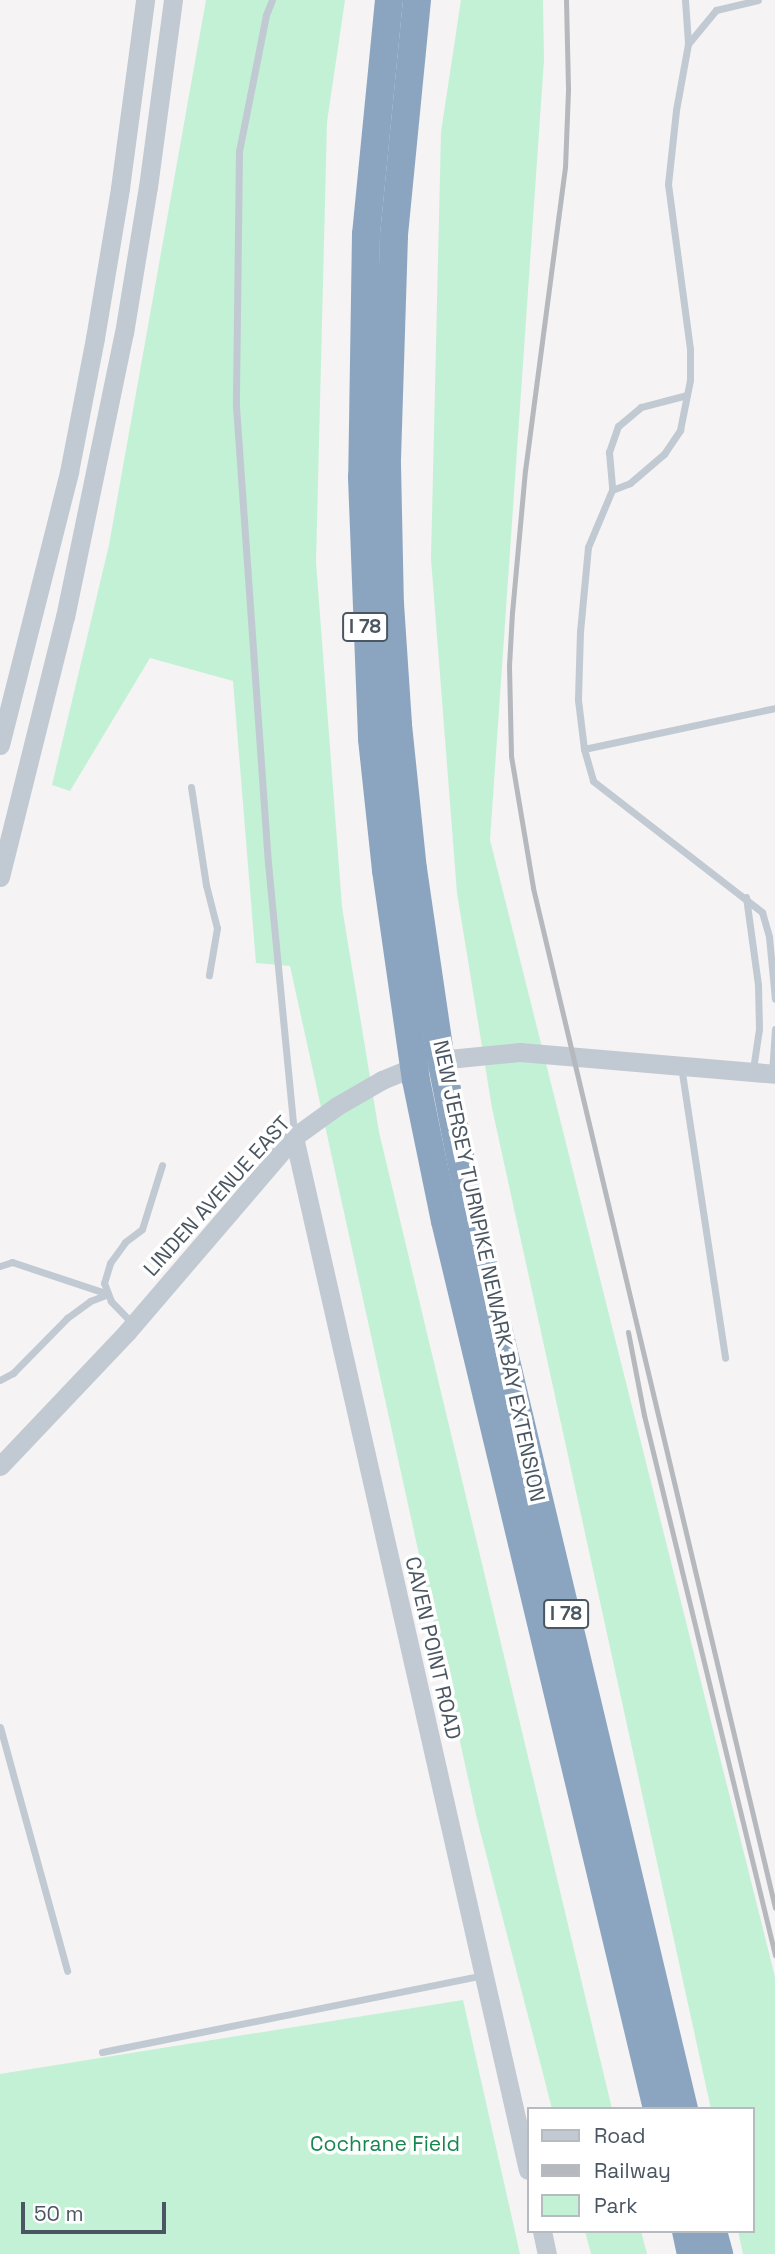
<!DOCTYPE html>
<html>
<head>
<meta charset="utf-8">
<style>
  body { margin:0 }
  #map { position:relative; width:775px; height:2254px; overflow:hidden; background:#f5f3f3; font-family:"Space Grotesk",sans-serif }
  div>[style] { position:absolute }
  .green>* { inset:0; background:#c3f1d5 }
  .service>* { height:7px; margin:-3.5px; padding:0 3.5px; transform-origin:3.5px; border-radius:3.5px; background:#c1cad2 }
  .tertiary>* { height:19px; margin:-9.5px; padding:0 9.5px; transform-origin:9.5px; border-radius:9.5px; background:#c1cad2 }
  .motorway>* { height:28px; margin:-14px; padding:0 14px; transform-origin:14px; border-radius:14px; background:#8ba5c1 }
  .rail>* { height:5px; margin:-2.5px; padding:0 2.5px; transform-origin:2.5px; border-radius:2.5px; background:#b5b8bd }
  span { translate:-50% -50%; white-space:nowrap; text-align:center; line-height:1.15; -webkit-text-stroke:7px #fff; paint-order:stroke }
  .shield-label span { padding:2px 5px; background:#fff; border:2px solid; border-radius:5px; -webkit-text-stroke-width:0 }
  .shield-label { font-size:19px; color:#4a5661; font-weight:700 }
  .street-label { font-size:21px; color:#4a5661 }
  .park-label { font-size:21px; color:#17864f }
  .legend { position:absolute; left:527px; top:2107px; width:228px; height:126px; box-sizing:border-box; background:#fff; border:2px solid #b7bbc0; margin:0; padding:9px 12px; list-style:none; font-size:21px; color:#4a5661 }
  .legend li { display:flex; align-items:center; gap:14px; height:35px }
  .legend b { width:35px; border:2px solid #b7bbc0 }
  .scale { position:absolute; left:21px; top:2202px; width:145px; height:32px; box-sizing:border-box; border:4px solid #4a5661; border-top:0; padding-left:9px; font-size:21px; line-height:24px; white-space:nowrap; color:#4a5661; -webkit-text-stroke:5px #fff; paint-order:stroke }
</style>
</head>
<body>
<div id="map">
  <div class="green">
    <i style="clip-path:polygon(206px 0,345px 0,327px 122px,316px 562px,342px 907px,379px 1132px,612px 2109px,552px 2109px,540px 2062px,477px 1819px,290px 966px,256px 963px,233px 681px,150px 658px,70px 791px,52px 785px,109px 545px)"></i>
    <i style="clip-path:polygon(461px 0,543px 0,544px 60px,490px 840px,775px 1977px,775px 2254px,743px 2254px,738px 2231px,752px 2231px,752px 2109px,711px 2109px,492px 1108px,457px 893px,431px 559px,441px 132px)"></i>
    <i style="clip-path:polygon(463px 2000px,520px 2254px,0 2254px,0 2074px)"></i>
    <i style="clip-path:polygon(585px 2231px,641px 2231px,647px 2254px,591px 2254px)"></i>
  </div>
  <div class="service">
    <i style="left:272px;top:0;width:16px;rotate:112deg"></i>
    <i style="left:266px;top:15px;width:139px;rotate:101.2deg"></i>
    <i style="left:239px;top:151px;width:255px;rotate:90.7deg"></i>
    <i style="left:236px;top:406px;width:458px;rotate:86deg"></i>
    <i style="left:268px;top:863px;width:272px;rotate:84.5deg"></i>
    <i style="left:685px;top:0;width:43px;rotate:86deg"></i>
    <i style="left:687px;top:395px;width:48px;rotate:165.4deg"></i>
    <i style="left:641px;top:407px;width:30px;rotate:140deg"></i>
    <i style="left:618px;top:426px;width:28px;rotate:109deg"></i>
    <i style="left:609px;top:452px;width:38px;rotate:85deg"></i>
    <i style="left:612px;top:490px;width:62px;rotate:112.8deg"></i>
    <i style="left:588px;top:547px;width:84px;rotate:95.4deg"></i>
    <i style="left:580px;top:631px;width:69px;rotate:91.7deg"></i>
    <i style="left:578px;top:700px;width:49px;rotate:83deg"></i>
    <i style="left:584px;top:749px;width:33px;rotate:74deg"></i>
    <i style="left:593px;top:781px;width:214px;rotate:37.8deg"></i>
    <i style="left:762px;top:912px;width:26px;rotate:74deg"></i>
    <i style="left:769px;top:937px;width:62px;rotate:84.5deg"></i>
    <i style="left:612px;top:490px;width:19px;rotate:-21deg"></i>
    <i style="left:630px;top:483px;width:45px;rotate:-40.5deg"></i>
    <i style="left:664px;top:454px;width:29px;rotate:-56deg"></i>
    <i style="left:680px;top:430px;width:51px;rotate:-78.7deg"></i>
    <i style="left:690px;top:380px;width:31px;rotate:-90deg"></i>
    <i style="left:690px;top:349px;width:166px;rotate:-97.6deg"></i>
    <i style="left:668px;top:184px;width:74px;rotate:-83.8deg"></i>
    <i style="left:676px;top:110px;width:67px;rotate:-79.7deg"></i>
    <i style="left:688px;top:44px;width:44px;rotate:-50.5deg"></i>
    <i style="left:716px;top:10px;width:43px;rotate:-13.4deg"></i>
    <i style="left:584px;top:749px;width:195px;rotate:-12.1deg"></i>
    <i style="left:191px;top:787px;width:99px;rotate:81.3deg"></i>
    <i style="left:206px;top:885px;width:44px;rotate:75.7deg"></i>
    <i style="left:217px;top:928px;width:48px;rotate:99.7deg"></i>
    <i style="left:746px;top:897px;width:89px;rotate:82.2deg"></i>
    <i style="left:758px;top:985px;width:44px;rotate:88.7deg"></i>
    <i style="left:759px;top:1029px;width:40px;rotate:98.5deg"></i>
    <i style="left:681px;top:1066px;width:295px;rotate:81.4deg"></i>
    <i style="left:772px;top:1073px;width:44px;rotate:-86.1deg"></i>
    <i style="left:0;top:1266px;width:13px;rotate:-18deg"></i>
    <i style="left:12px;top:1262px;width:101px;rotate:18.4deg"></i>
    <i style="left:133px;top:1324px;width:32px;rotate:-134deg"></i>
    <i style="left:111px;top:1301px;width:19px;rotate:-111deg"></i>
    <i style="left:104px;top:1283px;width:21px;rotate:-73deg"></i>
    <i style="left:110px;top:1263px;width:26px;rotate:-54deg"></i>
    <i style="left:125px;top:1242px;width:21px;rotate:-37deg"></i>
    <i style="left:142px;top:1229px;width:67px;rotate:-72.6deg"></i>
    <i style="left:0;top:1380px;width:15px;rotate:-28deg"></i>
    <i style="left:13px;top:1373px;width:77px;rotate:-45.5deg"></i>
    <i style="left:67px;top:1318px;width:29px;rotate:-36deg"></i>
    <i style="left:90px;top:1301px;width:19px;rotate:-21deg"></i>
    <i style="left:0;top:1727px;width:253px;rotate:74.6deg"></i>
    <i style="left:102px;top:2052px;width:389px;rotate:-11.4deg"></i>
  </div>
  <div class="tertiary">
    <i style="left:0;top:745px;width:282px;rotate:-75.8deg"></i>
    <i style="left:69px;top:472px;width:136px;rotate:-79deg"></i>
    <i style="left:95px;top:338px;width:152px;rotate:-80.5deg"></i>
    <i style="left:120px;top:188px;width:190px;rotate:-82.4deg"></i>
    <i style="left:0;top:877px;width:268px;rotate:-76deg"></i>
    <i style="left:65px;top:617px;width:290px;rotate:-78.3deg"></i>
    <i style="left:124px;top:333px;width:148px;rotate:-80.7deg"></i>
    <i style="left:148px;top:187px;width:189px;rotate:-82.4deg"></i>
    <i style="left:294px;top:1137px;width:1059px;rotate:77.24deg"></i>
    <i style="left:0;top:1466px;width:185px;rotate:-46.5deg"></i>
    <i style="left:127px;top:1332px;width:257px;rotate:-49.4deg"></i>
    <i style="left:294px;top:1137px;width:53px;rotate:-35.8deg"></i>
    <i style="left:337px;top:1106px;width:52px;rotate:-30deg"></i>
    <i style="left:382px;top:1080px;width:50px;rotate:-22.4deg"></i>
    <i style="left:428px;top:1061px;width:92px;rotate:-5.6deg"></i>
    <i style="left:520px;top:1052px;width:256px;rotate:4.9deg"></i>
    <i style="left:542px;top:2231px;width:24px;rotate:78deg"></i>
  </div>
  <div class="motorway">
    <i style="left:389px;top:0;width:235px;rotate:95.6deg"></i>
    <i style="left:366px;top:234px;width:243px;rotate:90.9deg"></i>
    <i style="left:362px;top:477px;width:262px;rotate:87.8deg"></i>
    <i style="left:372px;top:739px;width:132px;rotate:83.9deg"></i>
    <i style="left:386px;top:870px;width:212px;rotate:81.9deg"></i>
    <i style="left:416px;top:1080px;width:144px;rotate:78.4deg"></i>
    <i style="left:445px;top:1221px;width:913px;rotate:76.57deg"></i>
    <i style="left:417px;top:0;width:237px;rotate:95.6deg"></i>
    <i style="left:394px;top:236px;width:229px;rotate:91.8deg"></i>
    <i style="left:387px;top:465px;width:139px;rotate:88.8deg"></i>
    <i style="left:390px;top:604px;width:121px;rotate:86.2deg"></i>
    <i style="left:398px;top:725px;width:145px;rotate:84.1deg"></i>
    <i style="left:413px;top:869px;width:187px;rotate:81.7deg"></i>
    <i style="left:440px;top:1054px;width:171px;rotate:78.9deg"></i>
    <i style="left:473px;top:1222px;width:912px;rotate:76.62deg"></i>
    <i style="left:686px;top:2231px;width:24px;rotate:78deg"></i>
    <i style="left:713px;top:2231px;width:24px;rotate:75deg"></i>
  </div>
  <div class="rail">
    <i style="left:566px;top:0;width:90px;rotate:88.7deg"></i>
    <i style="left:568px;top:90px;width:77px;rotate:92.2deg"></i>
    <i style="left:565px;top:167px;width:306px;rotate:97.5deg"></i>
    <i style="left:525px;top:470px;width:143px;rotate:95.2deg"></i>
    <i style="left:512px;top:612px;width:54px;rotate:93.2deg"></i>
    <i style="left:509px;top:666px;width:90px;rotate:88.7deg"></i>
    <i style="left:511px;top:756px;width:134px;rotate:80.5deg"></i>
    <i style="left:533px;top:888px;width:1048px;rotate:76.65deg"></i>
    <i style="left:628px;top:1332px;width:85px;rotate:79.1deg"></i>
    <i style="left:644px;top:1415px;width:556px;rotate:76.36deg"></i>
  </div>
  <div class="shield-label">
    <span style="left:365px;top:627px">I 78</span>
    <span style="left:566px;top:1614px">I 78</span>
  </div>
  <div class="street-label">
    <span style="left:217px;top:1196px;rotate:-48deg">LINDEN AVENUE EAST</span>
    <span style="left:489px;top:1271px;rotate:78deg">NEW JERSEY TURNPIKE NEWARK BAY EXTENSION</span>
    <span style="left:433px;top:1648px;rotate:77deg">CAVEN POINT ROAD</span>
  </div>
  <div class="park-label">
    <span style="left:385px;top:2144px">Cochrane Field</span>
  </div>
  <ul class="legend">
  <li><b style="height:9px;background:#c1cad2"></b>Road</li>
  <li><b style="height:9px;background:#b5b8bd"></b>Railway</li>
  <li><b style="height:19px;background:#c3f1d5"></b>Park</li>
  </ul>
  <div class="scale">50 m</div>
</div>
</body>
</html>
